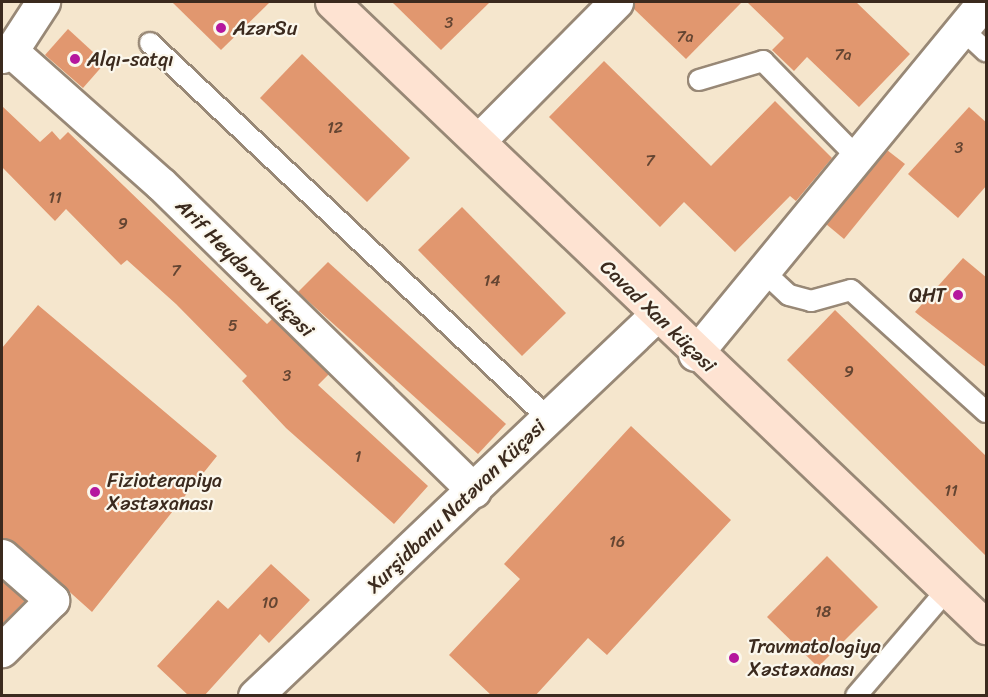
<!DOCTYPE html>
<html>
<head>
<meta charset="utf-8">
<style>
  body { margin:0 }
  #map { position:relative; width:988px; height:697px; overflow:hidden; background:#f5e6cd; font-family:Sriracha,sans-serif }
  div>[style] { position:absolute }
  .building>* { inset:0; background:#e1976f }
  .roads { filter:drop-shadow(2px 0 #988876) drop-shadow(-2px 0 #988876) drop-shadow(0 2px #988876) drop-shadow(0 -2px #988876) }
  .lane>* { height:20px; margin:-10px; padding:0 10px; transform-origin:10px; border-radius:10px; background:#fff }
  .street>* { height:33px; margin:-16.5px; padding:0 16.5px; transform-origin:16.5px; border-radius:16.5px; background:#fff }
  .secondary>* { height:33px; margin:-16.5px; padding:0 16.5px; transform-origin:16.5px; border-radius:16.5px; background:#fee3d2 }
  .dots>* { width:16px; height:16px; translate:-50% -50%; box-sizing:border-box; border:3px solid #fbf7ec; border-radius:50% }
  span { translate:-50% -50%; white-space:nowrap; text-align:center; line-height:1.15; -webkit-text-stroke:4.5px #fbf7ec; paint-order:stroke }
  .number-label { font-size:16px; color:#644532 }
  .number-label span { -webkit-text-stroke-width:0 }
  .poi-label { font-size:20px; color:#3b2a1e }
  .left { translate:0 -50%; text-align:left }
  .right { translate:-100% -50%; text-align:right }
  .street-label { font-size:20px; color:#3b2a1e }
  .frame { position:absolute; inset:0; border:3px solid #3b2a1e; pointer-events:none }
</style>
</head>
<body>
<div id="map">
  <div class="building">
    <i style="clip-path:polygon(172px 2px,270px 2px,221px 50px)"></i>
    <i style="clip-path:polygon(392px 2px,490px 2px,441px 50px)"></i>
    <i style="clip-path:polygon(634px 2px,742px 2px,686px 59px,633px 8px)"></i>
    <i style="clip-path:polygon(747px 2px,856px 2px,910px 54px,859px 107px,807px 57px,794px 71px,772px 50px,784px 38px)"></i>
    <i style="clip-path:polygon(68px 29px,105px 63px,83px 88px,45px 55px)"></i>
    <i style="clip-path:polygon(302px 54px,410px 158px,367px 202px,260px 98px)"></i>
    <i style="clip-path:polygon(604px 61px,711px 166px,775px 101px,832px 158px,796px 201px,790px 196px,735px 252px,684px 202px,660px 227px,549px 117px)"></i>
    <i style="clip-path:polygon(2px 106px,40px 142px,52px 131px,60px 140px,68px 132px,267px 324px,272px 319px,329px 374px,318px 385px,428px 486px,394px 524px,286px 428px,242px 381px,247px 376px,176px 304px,127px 260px,121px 265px,66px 209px,55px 221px,2px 167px)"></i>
    <i style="clip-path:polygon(969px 107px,987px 123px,987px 185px,958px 218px,908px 174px)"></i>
    <i style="clip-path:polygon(887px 150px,905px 164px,844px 239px,826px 224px)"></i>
    <i style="clip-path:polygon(462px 207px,566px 313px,522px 356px,418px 250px)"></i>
    <i style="clip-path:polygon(963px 258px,987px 278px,987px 368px,915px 312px)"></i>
    <i style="clip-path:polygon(328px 262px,506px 424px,478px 454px,298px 292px)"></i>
    <i style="clip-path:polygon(38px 305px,217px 456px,92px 612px,14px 542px,2px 538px,2px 348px)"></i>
    <i style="clip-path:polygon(835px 310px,987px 457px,987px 557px,787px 360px)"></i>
    <i style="clip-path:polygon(631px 426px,731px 520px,607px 655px,588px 638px,535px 696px,492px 696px,449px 655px,520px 579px,504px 564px)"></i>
    <i style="clip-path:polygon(827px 556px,878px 607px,818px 667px,767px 617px)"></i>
    <i style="clip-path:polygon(271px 564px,310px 600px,269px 643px,260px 634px,204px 696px,189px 696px,157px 666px,218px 600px,228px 609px)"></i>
    <i style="clip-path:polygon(2px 581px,25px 601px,2px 624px)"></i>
  </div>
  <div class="roads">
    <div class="lane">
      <i style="left:962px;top:29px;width:33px;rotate:43deg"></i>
      <i style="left:150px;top:43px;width:547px;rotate:43.3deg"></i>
      <i style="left:699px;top:80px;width:67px;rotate:-16.5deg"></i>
      <i style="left:763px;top:61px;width:134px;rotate:45.6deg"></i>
      <i style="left:763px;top:271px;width:35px;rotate:43deg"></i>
      <i style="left:789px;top:295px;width:23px;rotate:15deg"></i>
      <i style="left:811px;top:301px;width:41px;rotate:-15.4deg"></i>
      <i style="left:851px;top:290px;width:182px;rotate:42.1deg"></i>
      <i style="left:856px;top:696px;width:140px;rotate:-49.4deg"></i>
    </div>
    <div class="street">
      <i style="left:11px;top:51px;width:59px;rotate:-56.9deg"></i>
      <i style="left:2px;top:56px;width:10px;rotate:-29deg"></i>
      <i style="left:11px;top:51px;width:200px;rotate:41.6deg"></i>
      <i style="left:161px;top:184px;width:438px;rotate:44.4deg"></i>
      <i style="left:478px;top:141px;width:196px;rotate:-45.2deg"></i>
      <i style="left:695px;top:354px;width:455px;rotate:-50.6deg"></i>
      <i style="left:2px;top:556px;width:67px;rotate:41.3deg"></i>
      <i style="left:52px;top:600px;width:71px;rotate:135deg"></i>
      <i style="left:255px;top:696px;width:553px;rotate:-43.53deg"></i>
    </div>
    <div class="secondary">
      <i style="left:332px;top:2px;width:905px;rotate:43.7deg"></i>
    </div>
  </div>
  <div class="dots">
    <i style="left:221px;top:28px;background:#b5179e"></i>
    <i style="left:75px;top:59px;background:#b5179e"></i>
    <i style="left:958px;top:295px;background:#b5179e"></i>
    <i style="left:95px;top:492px;background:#b5179e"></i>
    <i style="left:734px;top:658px;background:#b5179e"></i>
  </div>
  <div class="number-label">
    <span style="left:449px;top:23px">3</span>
    <span style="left:685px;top:37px">7a</span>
    <span style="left:843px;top:55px">7a</span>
    <span style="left:335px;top:128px">12</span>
    <span style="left:959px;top:148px">3</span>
    <span style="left:650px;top:161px">7</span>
    <span style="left:55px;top:198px">11</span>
    <span style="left:123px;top:224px">9</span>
    <span style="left:176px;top:271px">7</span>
    <span style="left:492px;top:281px">14</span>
    <span style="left:233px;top:326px">5</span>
    <span style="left:849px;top:372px">9</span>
    <span style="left:287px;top:376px">3</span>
    <span style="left:358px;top:457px">1</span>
    <span style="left:951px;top:491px">11</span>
    <span style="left:617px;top:542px">16</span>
    <span style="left:270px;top:603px">10</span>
    <span style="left:823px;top:612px">18</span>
  </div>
  <div class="poi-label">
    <span class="left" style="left:233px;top:28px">AzərSu</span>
    <span class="left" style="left:87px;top:59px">Alqı-satqı</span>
    <span class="right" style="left:946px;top:295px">QHT</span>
    <span class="left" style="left:107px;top:492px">Fizioterapiya<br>Xəstəxanası</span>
    <span class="left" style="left:748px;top:658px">Travmatologiya<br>Xəstəxanası</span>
  </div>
  <div class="street-label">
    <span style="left:245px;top:268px;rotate:45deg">Arif Heydərov küçəsi</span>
    <span style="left:658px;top:316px;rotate:44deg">Cavad Xan küçəsi</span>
    <span style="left:456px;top:506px;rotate:-44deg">Xurşidbanu Natəvan Küçəsi</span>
  </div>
  <div class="frame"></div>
</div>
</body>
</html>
